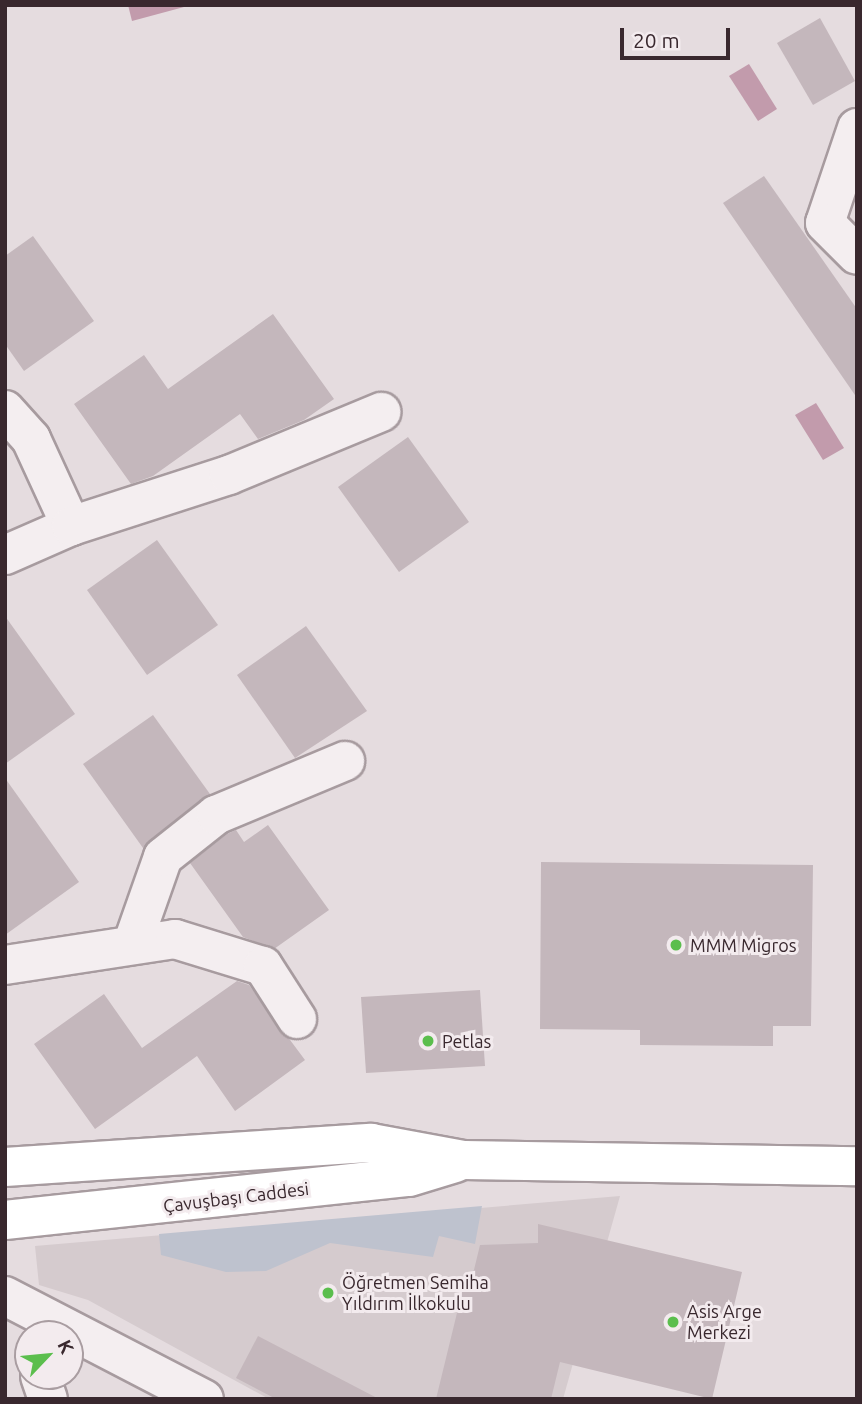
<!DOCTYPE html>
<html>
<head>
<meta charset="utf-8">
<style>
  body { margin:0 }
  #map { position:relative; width:862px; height:1404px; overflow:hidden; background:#e5dcdf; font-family:Ubuntu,sans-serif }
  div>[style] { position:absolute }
  .built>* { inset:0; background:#d5cbce }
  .green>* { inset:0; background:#bec2ce }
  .water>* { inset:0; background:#c29bac }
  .building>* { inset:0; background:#c4b7bc }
  .roads { filter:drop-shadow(2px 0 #a79b9f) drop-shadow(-2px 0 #a79b9f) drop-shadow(0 2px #a79b9f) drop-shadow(0 -2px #a79b9f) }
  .minor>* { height:38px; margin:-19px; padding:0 19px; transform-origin:19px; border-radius:19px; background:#f4eef0 }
  .major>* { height:38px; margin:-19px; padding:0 19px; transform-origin:19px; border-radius:19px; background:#fff }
  .dots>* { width:19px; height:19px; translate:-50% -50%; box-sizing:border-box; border:4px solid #f3ebee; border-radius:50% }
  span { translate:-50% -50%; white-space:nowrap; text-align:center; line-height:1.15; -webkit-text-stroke:6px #f3ebee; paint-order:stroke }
  .poi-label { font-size:18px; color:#39282e }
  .left { translate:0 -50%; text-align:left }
  .street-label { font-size:18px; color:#39282e }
  .frame { position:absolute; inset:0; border:7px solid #39282e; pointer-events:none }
  .north { position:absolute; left:14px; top:1320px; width:70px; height:70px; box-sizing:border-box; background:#f3ebee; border:2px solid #a99da1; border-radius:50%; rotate:64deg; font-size:19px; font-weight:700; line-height:28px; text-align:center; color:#39282e }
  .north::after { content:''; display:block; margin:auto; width:24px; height:32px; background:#5bbe4d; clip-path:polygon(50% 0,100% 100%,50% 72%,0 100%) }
  .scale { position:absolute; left:620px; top:28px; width:110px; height:32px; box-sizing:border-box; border:4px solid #39282e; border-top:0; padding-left:9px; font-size:21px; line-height:24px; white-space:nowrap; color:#39282e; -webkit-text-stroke:5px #f3ebee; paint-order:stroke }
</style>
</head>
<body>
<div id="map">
  <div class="built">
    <i style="clip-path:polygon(620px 1196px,563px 1399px,269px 1399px,88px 1300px,39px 1285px,35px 1246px)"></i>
  </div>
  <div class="green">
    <i style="clip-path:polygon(482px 1206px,475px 1244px,439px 1236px,433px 1257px,330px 1243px,266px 1271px,226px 1272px,161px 1255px,159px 1234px)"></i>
  </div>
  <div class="water">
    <i style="clip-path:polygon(128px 5px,183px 5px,184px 7px,132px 21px)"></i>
    <i style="clip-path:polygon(749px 64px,777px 109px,758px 121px,729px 76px)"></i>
    <i style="clip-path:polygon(816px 403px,844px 448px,823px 460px,795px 415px)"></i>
  </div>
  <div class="building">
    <i style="clip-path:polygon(820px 18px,855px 81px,813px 105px,777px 43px)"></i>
    <i style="clip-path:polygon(764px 176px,857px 309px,857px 398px,723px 203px)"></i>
    <i style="clip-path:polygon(33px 236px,94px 321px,24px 371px,5px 344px,5px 256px)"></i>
    <i style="clip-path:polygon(273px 314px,334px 399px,304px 420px,258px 439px,240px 414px,153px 476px,131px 484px,74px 404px,144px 355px,168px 389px)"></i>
    <i style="clip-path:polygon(408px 437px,469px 522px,399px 572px,338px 487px)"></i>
    <i style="clip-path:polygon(157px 540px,218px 625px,147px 675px,87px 590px)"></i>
    <i style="clip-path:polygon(5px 616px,75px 714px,5px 764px)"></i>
    <i style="clip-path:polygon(306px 626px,367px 711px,295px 758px,237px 675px)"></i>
    <i style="clip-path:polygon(153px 715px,210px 794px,143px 848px,83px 764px)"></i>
    <i style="clip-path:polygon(5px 778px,79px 882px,5px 935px)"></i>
    <i style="clip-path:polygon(268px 825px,329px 910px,274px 949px,243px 937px,190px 863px,227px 834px,236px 830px,244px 842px)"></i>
    <i style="clip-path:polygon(541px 862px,813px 865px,811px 1026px,773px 1026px,773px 1046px,640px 1045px,640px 1030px,540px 1029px)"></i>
    <i style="clip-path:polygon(237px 981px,249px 985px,305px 1060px,235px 1111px,197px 1056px,95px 1129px,34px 1044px,104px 994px,142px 1048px)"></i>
    <i style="clip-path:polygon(480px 990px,485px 1066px,366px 1073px,361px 997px)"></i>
    <i style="clip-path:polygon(538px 1224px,742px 1272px,712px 1399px,560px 1362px,551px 1399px,436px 1399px,467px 1272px,473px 1274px,480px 1245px,538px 1243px)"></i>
    <i style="clip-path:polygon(258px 1336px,379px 1399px,276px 1399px,236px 1378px)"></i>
  </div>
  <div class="roads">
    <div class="minor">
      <i style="left:857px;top:128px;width:100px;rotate:108.6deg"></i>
      <i style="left:825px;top:223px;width:45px;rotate:45deg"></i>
      <i style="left:5px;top:410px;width:39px;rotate:48deg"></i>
      <i style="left:31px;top:439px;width:96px;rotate:65.3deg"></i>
      <i style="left:5px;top:555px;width:72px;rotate:-23.7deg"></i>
      <i style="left:71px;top:526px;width:166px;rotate:-17.9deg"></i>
      <i style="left:229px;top:475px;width:165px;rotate:-22.5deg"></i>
      <i style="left:132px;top:945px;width:93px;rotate:-70.6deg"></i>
      <i style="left:163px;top:857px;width:68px;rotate:-38.4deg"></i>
      <i style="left:216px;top:815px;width:140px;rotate:-22.7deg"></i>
      <i style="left:5px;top:965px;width:172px;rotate:-8.7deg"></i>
      <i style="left:175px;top:939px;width:92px;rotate:17.1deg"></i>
      <i style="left:263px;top:966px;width:63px;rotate:57.3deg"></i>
      <i style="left:5px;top:1296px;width:224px;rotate:27.4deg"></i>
      <i style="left:40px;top:1376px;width:24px;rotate:71deg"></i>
    </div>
    <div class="major">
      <i style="left:5px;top:1167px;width:367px;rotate:-3.8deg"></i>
      <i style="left:371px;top:1143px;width:95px;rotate:10.4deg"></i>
      <i style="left:464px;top:1160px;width:393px;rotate:0.9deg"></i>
      <i style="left:5px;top:1220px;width:406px;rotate:-6.1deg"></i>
      <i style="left:409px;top:1177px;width:48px;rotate:-16.9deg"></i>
    </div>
  </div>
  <div class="dots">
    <i style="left:676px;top:945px;background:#5bbe4d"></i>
    <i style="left:428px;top:1041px;background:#5bbe4d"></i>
    <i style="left:328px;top:1293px;background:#5bbe4d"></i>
    <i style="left:673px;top:1322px;background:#5bbe4d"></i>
  </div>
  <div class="poi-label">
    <span class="left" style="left:690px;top:945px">MMM Migros</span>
    <span class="left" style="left:442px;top:1041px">Petlas</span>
    <span class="left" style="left:342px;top:1293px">Öğretmen Semiha<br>Yıldırım İlkokulu</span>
    <span class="left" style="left:687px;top:1322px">Asis Arge<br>Merkezi</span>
  </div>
  <div class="street-label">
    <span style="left:236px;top:1197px;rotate:-7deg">Çavuşbaşı Caddesi</span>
  </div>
  <div class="frame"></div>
  <div class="north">K</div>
  <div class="scale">20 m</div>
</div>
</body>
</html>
